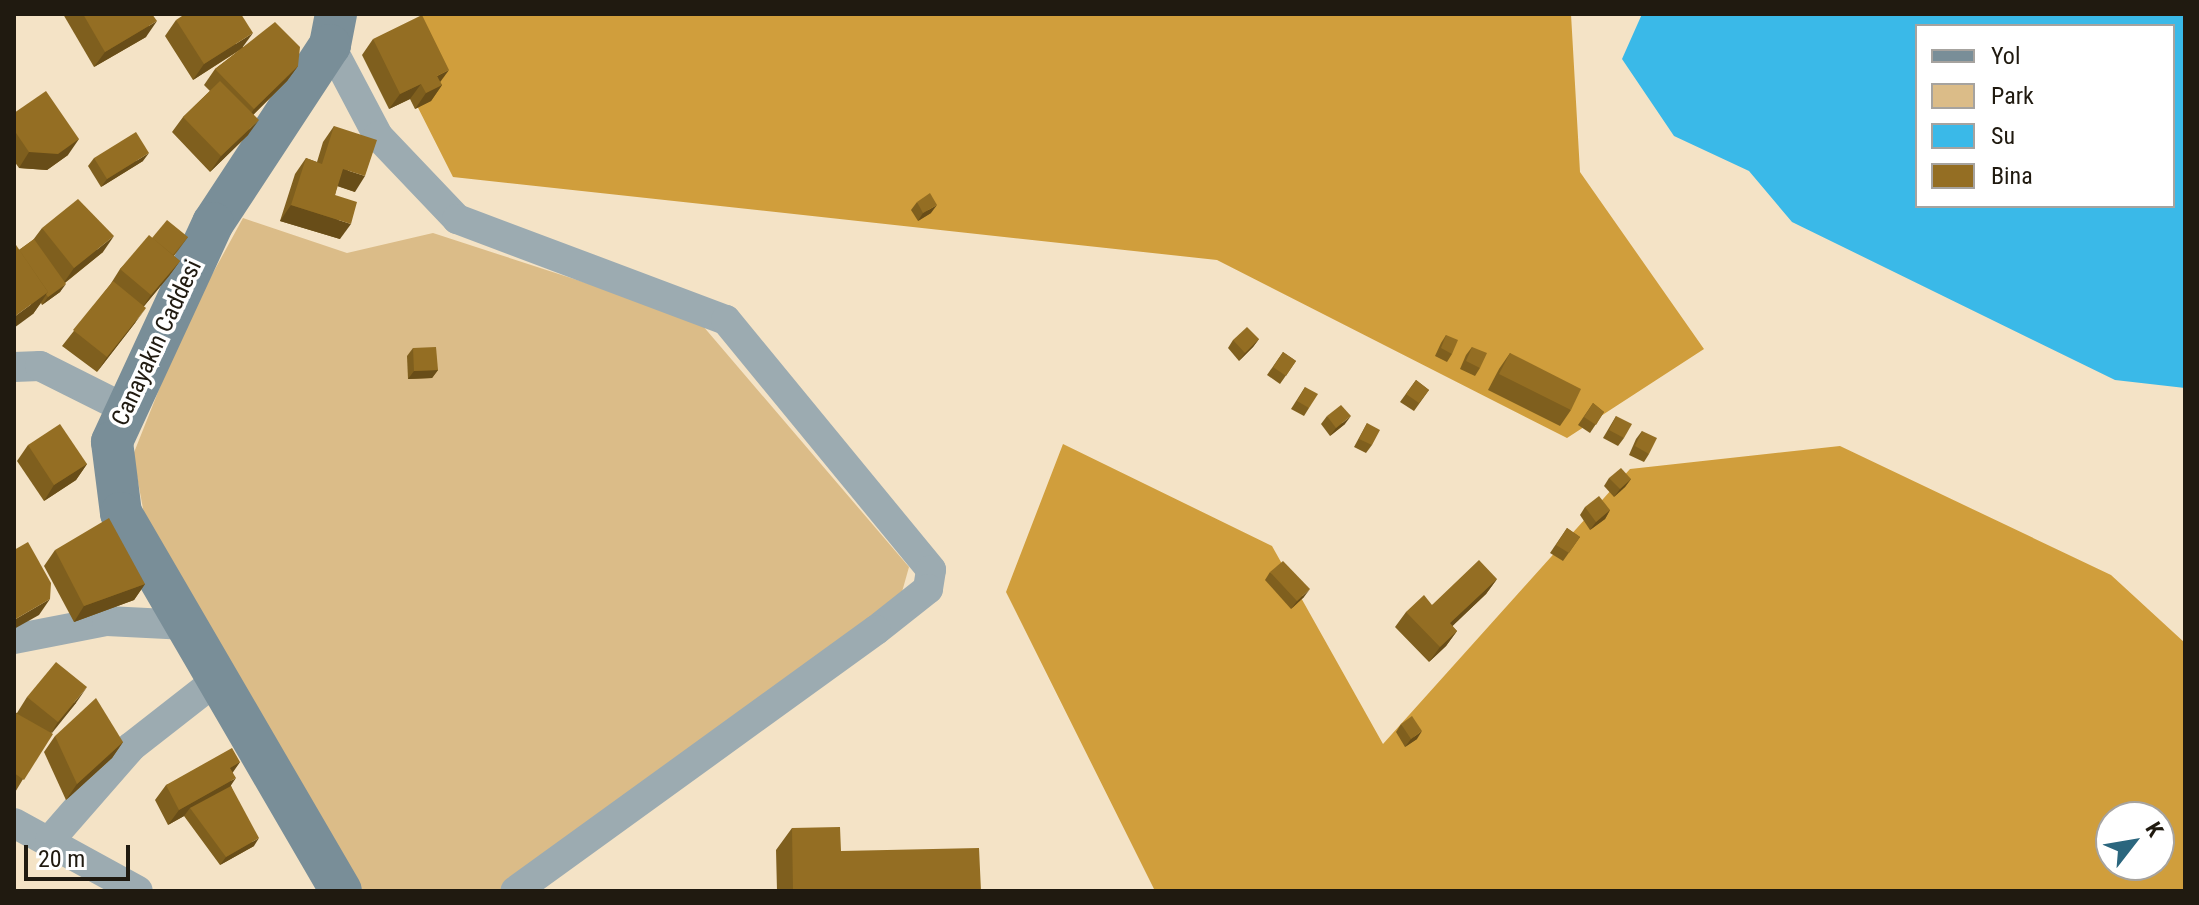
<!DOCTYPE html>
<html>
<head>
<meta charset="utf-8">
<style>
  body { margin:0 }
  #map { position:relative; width:2199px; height:905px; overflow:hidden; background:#f4e3c6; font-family:"Roboto Condensed",sans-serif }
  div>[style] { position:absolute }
  .green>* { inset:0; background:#dbbc88 }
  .forest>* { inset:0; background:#d09e3c }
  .water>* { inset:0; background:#3ab9e8 }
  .street>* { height:30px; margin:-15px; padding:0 15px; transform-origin:15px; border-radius:15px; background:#9cabb1 }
  .secondary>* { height:42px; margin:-21px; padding:0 21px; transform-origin:21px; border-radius:21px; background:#798e98 }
  .wall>* { inset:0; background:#7f5f1e }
  .shaded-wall>* { inset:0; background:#684d18 }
  .building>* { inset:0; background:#946e23 }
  span { translate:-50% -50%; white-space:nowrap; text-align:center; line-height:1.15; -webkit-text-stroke:7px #fff; paint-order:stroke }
  .street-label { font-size:24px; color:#201a10 }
  .frame { position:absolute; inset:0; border:16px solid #201a10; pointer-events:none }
  .legend { position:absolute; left:1915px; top:24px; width:260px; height:184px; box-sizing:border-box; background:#fff; border:2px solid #a6a39f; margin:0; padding:10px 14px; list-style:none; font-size:24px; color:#201a10 }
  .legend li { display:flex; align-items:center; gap:16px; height:40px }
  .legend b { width:40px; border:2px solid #a6a39f }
  .north { position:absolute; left:2095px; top:801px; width:80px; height:80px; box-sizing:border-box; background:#fff; border:2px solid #a6a39f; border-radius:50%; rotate:59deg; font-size:22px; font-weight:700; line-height:32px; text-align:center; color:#201a10 }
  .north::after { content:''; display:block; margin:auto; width:28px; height:36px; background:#2b667e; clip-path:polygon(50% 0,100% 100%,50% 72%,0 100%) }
  .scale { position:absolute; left:24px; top:845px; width:106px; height:36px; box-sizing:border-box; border:4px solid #201a10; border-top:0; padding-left:10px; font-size:24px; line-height:28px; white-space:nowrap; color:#201a10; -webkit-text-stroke:6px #fff; paint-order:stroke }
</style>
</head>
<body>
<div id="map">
  <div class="green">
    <i style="clip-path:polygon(243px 218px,347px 253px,433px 233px,697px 319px,909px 567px,900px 599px,502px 891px,361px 891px,147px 530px,133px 455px,185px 324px)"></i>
  </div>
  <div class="forest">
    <i style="clip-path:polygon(421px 14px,1571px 14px,1580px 172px,1704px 349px,1567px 438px,1217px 260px,453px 177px,404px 80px)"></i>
    <i style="clip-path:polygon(evenodd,1063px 444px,1272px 546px,1383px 744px,1630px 469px,1840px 446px,2111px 575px,2185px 643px,2185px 891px,1155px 891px,1006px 592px,1063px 444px,2111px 817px,2159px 817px,2159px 865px,2111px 865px,2111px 817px)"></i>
  </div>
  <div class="water">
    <i style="clip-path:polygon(evenodd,1642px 14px,2185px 14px,2185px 388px,2115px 380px,1792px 222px,1749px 171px,1674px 136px,1622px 59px,1642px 14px,1917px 26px,2173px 26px,2173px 206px,1917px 206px,1917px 26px)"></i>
  </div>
  <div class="street">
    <i style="left:330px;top:45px;width:103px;rotate:62.2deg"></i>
    <i style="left:378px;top:136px;width:115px;rotate:46.4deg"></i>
    <i style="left:457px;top:219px;width:287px;rotate:20.6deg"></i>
    <i style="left:726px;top:320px;width:323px;rotate:50.6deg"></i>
    <i style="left:931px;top:570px;width:19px;rotate:99deg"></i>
    <i style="left:928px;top:589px;width:66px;rotate:141.7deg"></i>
    <i style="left:876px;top:630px;width:445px;rotate:144.1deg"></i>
    <i style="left:14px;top:367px;width:26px;rotate:-2deg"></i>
    <i style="left:40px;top:366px;width:94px;rotate:26.6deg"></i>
    <i style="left:14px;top:639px;width:95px;rotate:-11deg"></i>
    <i style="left:107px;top:621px;width:80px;rotate:2.9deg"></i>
    <i style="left:14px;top:823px;width:141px;rotate:28.7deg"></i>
    <i style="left:50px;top:840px;width:123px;rotate:-48.9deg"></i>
    <i style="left:131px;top:747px;width:110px;rotate:-38deg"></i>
  </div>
  <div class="secondary">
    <i style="left:336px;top:14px;width:32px;rotate:101deg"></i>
    <i style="left:330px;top:45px;width:213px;rotate:123.3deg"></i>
    <i style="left:213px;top:223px;width:241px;rotate:114.8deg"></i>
    <i style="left:112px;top:442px;width:72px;rotate:82.8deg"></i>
    <i style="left:121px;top:513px;width:437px;rotate:59.8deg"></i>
  </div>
  <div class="wall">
    <i style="clip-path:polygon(63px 14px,152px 14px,146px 37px,94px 67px)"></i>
    <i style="clip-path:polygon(176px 20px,243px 47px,298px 66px,287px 81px,253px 115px,248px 135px,210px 172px,172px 132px,183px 117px,210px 91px,204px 85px,215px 69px,240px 50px,193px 80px,165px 36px)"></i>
    <i style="clip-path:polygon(373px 39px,440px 82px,442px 85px,431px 101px,415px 109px,410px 99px,389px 109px,362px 55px)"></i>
    <i style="clip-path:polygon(14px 113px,68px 155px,47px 170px,19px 168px,14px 161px)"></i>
    <i style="clip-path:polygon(334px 126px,355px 192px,337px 186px,335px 195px,340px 239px,280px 221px,295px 174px,306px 158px,317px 162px,323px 142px)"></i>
    <i style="clip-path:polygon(94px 158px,143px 161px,101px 187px,88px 166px)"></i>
    <i style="clip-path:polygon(917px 202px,931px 213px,918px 221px,911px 210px)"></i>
    <i style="clip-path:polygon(42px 228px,103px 252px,65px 283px,60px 292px,42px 305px,41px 303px,33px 314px,19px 250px,33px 240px)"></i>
    <i style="clip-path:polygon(188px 237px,174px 256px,180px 261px,169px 276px,144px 306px,135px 323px,97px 372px,62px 346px,110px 285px,120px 269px,152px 238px)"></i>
    <i style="clip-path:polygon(1446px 335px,1452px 354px,1447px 362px,1435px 356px,1441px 343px)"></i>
    <i style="clip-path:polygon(1259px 339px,1253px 347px,1239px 361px,1228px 348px,1233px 340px)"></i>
    <i style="clip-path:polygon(1472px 347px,1480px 368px,1475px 376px,1460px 369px,1466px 355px)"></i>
    <i style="clip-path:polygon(413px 348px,438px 370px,432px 378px,408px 379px,407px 356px)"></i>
    <i style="clip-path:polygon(1283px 352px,1296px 361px,1280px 384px,1267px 375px)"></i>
    <i style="clip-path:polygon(1510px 353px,1571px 410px,1560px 426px,1488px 390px,1499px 369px)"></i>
    <i style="clip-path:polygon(1416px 380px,1429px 390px,1414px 411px,1400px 402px)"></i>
    <i style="clip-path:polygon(1305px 387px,1309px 408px,1304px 416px,1291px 409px)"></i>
    <i style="clip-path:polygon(1593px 403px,1604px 412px,1590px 433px,1578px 425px)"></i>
    <i style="clip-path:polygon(1327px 416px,1345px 424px,1330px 436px,1321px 424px)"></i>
    <i style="clip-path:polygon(1616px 416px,1624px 438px,1618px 446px,1603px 438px)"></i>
    <i style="clip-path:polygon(1367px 423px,1372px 445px,1366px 453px,1354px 447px)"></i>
    <i style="clip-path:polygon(1642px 431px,1649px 454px,1644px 462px,1629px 455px,1636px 439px)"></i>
    <i style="clip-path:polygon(28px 445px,87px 464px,76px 480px,44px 501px,17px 461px)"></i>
    <i style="clip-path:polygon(1609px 478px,1631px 479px,1625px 487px,1614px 497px,1604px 486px)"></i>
    <i style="clip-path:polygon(1585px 507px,1610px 510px,1605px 519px,1590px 530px,1580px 515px)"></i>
    <i style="clip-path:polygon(1567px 528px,1580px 537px,1563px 561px,1550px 553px)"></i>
    <i style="clip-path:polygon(55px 550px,145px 584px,134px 600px,74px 622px,44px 566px)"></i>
    <i style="clip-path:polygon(1270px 572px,1304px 597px,1291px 609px,1265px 580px)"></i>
    <i style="clip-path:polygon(1497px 579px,1486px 594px,1452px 626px,1457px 631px,1446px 646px,1429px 662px,1395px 627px,1406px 612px,1432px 605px)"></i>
    <i style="clip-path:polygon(27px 697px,76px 703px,51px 733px,14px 794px,14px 712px,17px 713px)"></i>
    <i style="clip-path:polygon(1401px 724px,1417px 739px,1405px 747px,1396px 732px)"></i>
    <i style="clip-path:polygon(55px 736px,123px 742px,112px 758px,66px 800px,44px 752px)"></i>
    <i style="clip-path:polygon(240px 762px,232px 772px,231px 786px,254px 846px,220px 865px,184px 816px,168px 825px,155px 800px,166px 785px)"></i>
    <i style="clip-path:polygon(792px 828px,841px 851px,981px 891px,777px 891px,776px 850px)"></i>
  </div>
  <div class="shaded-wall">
    <i style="clip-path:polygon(157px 21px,146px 37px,94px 67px,105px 52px)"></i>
    <i style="clip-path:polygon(253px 33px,242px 48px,193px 80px,204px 64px)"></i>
    <i style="clip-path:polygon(298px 66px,287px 81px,243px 125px,254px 109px)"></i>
    <i style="clip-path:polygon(449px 70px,438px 85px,437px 76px)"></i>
    <i style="clip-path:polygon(421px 84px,410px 99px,389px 109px,400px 94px)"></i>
    <i style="clip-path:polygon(442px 85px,431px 101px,415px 109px,426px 93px)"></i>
    <i style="clip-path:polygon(259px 120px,248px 135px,210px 172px,221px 156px)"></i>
    <i style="clip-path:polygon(79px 139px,68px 155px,47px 170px,19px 168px,29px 152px)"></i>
    <i style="clip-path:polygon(149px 153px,143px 161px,101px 187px,107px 179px)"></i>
    <i style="clip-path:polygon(343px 169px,365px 176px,355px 192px,332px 184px)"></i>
    <i style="clip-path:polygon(291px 205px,351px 224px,340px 239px,280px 221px)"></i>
    <i style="clip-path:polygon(937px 205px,931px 213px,918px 221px,923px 213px)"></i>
    <i style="clip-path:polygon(114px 236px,103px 252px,63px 284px,74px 268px)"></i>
    <i style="clip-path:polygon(180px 261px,169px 276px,140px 311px,151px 295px)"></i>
    <i style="clip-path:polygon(66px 284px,60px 292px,42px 305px,48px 297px)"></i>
    <i style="clip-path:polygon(48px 292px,33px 314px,14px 328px,14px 317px)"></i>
    <i style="clip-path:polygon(146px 308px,135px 323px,97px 372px,107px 357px)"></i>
    <i style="clip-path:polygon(1259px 339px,1253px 347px,1239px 361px,1245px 353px)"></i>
    <i style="clip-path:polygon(438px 370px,432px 378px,408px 379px,414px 371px)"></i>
    <i style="clip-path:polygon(1351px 416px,1345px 424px,1330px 436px,1336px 428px)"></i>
    <i style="clip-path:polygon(87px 464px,76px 480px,44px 501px,54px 485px)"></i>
    <i style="clip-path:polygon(1631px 479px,1625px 487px,1614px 497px,1620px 489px)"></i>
    <i style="clip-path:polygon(1610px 510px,1605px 519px,1590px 530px,1596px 522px)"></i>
    <i style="clip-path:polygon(1497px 579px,1486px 594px,1439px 639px,1450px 623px)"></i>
    <i style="clip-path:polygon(145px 584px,134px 600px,74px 622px,84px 606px)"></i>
    <i style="clip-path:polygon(1310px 589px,1304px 597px,1291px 609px,1297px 601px)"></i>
    <i style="clip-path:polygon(50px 599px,39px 615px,14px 629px,14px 620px)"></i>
    <i style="clip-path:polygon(1457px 631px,1446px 646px,1429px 662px,1440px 647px)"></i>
    <i style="clip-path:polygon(87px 687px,76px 703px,48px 738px,58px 722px)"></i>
    <i style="clip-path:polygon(1422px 731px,1417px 739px,1405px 747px,1411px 739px)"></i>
    <i style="clip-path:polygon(123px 742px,112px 758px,66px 800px,77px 784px)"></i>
    <i style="clip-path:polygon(240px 762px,229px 778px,230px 768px)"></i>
    <i style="clip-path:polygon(236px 778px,225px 794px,190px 808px,184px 816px,168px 825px,179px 810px)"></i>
    <i style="clip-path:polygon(259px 838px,254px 846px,220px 865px,226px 857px)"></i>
  </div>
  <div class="building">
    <i style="clip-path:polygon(83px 14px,152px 14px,157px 21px,105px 52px)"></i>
    <i style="clip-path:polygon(185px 14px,241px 14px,253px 33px,204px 64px,176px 20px)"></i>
    <i style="clip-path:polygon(422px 15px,449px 70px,437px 76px,442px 85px,426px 93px,421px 84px,400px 94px,373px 39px)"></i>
    <i style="clip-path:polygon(275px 22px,300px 47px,298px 66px,254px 109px,215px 69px)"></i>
    <i style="clip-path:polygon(220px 81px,259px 120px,221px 156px,183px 117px)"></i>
    <i style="clip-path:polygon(46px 91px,79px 139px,58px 154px,29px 152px,14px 130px,14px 113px)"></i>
    <i style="clip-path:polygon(334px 126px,377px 140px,365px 176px,343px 169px,335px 195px,357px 202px,351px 224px,291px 205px,306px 158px,322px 164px)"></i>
    <i style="clip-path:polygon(136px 132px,149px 153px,107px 179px,94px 158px)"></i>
    <i style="clip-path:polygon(930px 193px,937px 205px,923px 213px,917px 202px)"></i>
    <i style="clip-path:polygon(78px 199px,114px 236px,74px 268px,42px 228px)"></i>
    <i style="clip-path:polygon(167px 220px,188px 237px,173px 255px,152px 238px)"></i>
    <i style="clip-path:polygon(149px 235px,180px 261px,151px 295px,120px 269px)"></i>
    <i style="clip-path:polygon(34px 239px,66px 284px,48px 297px,46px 294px,48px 292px,19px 250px)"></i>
    <i style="clip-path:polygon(14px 242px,48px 292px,14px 317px)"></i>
    <i style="clip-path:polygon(113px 281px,146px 308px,107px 357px,73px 330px)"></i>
    <i style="clip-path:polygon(1247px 327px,1259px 339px,1245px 353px,1233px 340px)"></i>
    <i style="clip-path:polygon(1446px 335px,1458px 340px,1452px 354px,1441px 348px)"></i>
    <i style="clip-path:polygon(436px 347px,438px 370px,414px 371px,413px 348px)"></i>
    <i style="clip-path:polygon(1472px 347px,1487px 353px,1480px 368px,1466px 361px)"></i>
    <i style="clip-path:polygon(1283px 352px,1296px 361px,1286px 376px,1273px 367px)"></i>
    <i style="clip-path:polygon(1510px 353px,1581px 389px,1571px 410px,1499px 374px)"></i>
    <i style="clip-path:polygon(1416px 380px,1429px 390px,1419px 403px,1406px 394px)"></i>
    <i style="clip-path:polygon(1305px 387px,1318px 394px,1309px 408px,1297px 401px)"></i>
    <i style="clip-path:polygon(1593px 403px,1604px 412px,1596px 425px,1584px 417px)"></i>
    <i style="clip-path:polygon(1341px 405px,1351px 416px,1336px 428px,1327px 416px)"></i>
    <i style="clip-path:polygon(1616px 416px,1632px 424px,1624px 438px,1609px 430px)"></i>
    <i style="clip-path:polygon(1367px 423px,1380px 430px,1372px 445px,1359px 439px)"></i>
    <i style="clip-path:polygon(60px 424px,87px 464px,54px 485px,28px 445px)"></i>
    <i style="clip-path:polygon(1642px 431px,1657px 438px,1649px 454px,1635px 446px)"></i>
    <i style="clip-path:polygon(1621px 468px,1631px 479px,1620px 489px,1609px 478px)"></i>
    <i style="clip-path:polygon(1599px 496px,1610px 510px,1596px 522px,1585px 507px)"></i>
    <i style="clip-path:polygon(109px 518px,145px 584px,84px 606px,55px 550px)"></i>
    <i style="clip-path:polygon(1567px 528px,1580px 537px,1569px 553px,1556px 545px)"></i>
    <i style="clip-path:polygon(28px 542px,51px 583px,50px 599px,14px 620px,14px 550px)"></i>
    <i style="clip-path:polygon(1479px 560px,1497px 579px,1450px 623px,1457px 631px,1440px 647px,1406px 612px,1424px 595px,1432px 605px)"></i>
    <i style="clip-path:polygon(1283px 561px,1310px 589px,1297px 601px,1270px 572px)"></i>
    <i style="clip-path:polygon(56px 662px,87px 687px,58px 722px,27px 697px)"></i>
    <i style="clip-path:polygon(96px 698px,123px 742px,77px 784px,55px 736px)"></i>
    <i style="clip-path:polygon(14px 712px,53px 734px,24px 780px,14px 773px)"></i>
    <i style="clip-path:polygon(1412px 716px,1422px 731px,1411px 739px,1401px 724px)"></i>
    <i style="clip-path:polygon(232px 748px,240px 762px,230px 768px,236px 778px,179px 810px,166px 785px)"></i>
    <i style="clip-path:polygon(231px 786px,259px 838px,226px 857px,190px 808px)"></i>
    <i style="clip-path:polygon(840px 827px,841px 851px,979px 848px,981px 891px,793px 891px,792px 828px)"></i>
  </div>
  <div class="street-label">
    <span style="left:157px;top:343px;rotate:-65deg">Canayakın Caddesi</span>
  </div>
  <div class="frame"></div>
  <ul class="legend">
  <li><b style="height:10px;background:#798e98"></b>Yol</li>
  <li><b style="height:22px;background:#dbbc88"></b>Park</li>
  <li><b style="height:22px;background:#3ab9e8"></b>Su</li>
  <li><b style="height:22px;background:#946e23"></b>Bina</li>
  </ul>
  <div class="north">K</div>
  <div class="scale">20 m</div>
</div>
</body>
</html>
